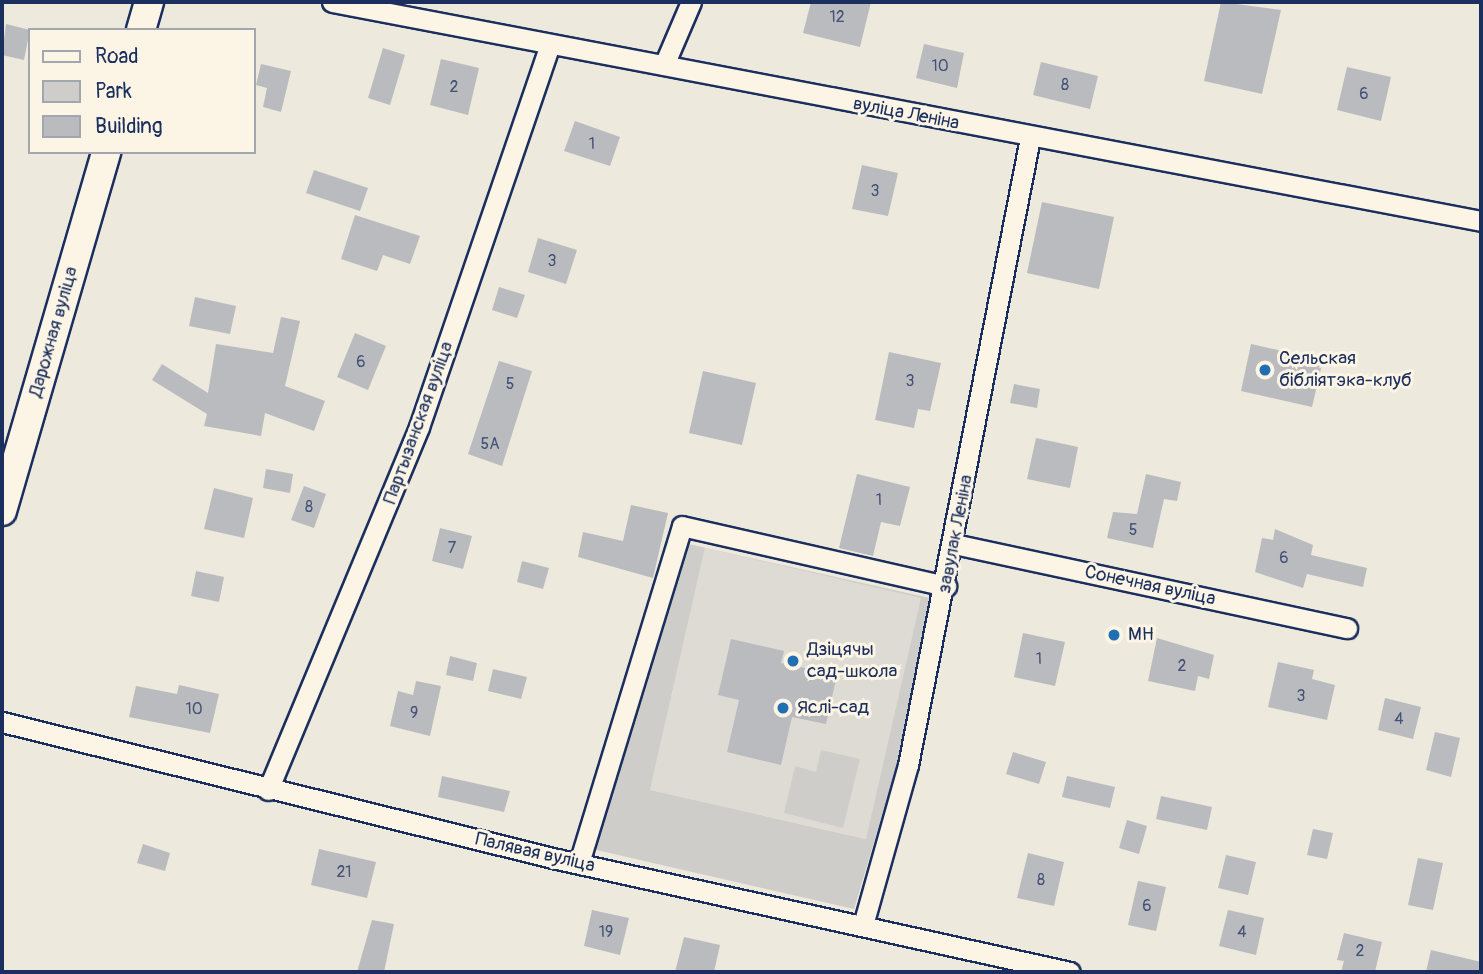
<!DOCTYPE html>
<html>
<head>
<meta charset="utf-8">
<style>
  body { margin:0 }
  #map { position:relative; width:1483px; height:974px; overflow:hidden; background:#eee9dd; font-family:Pangolin,sans-serif }
  div>[style] { position:absolute }
  .built>* { inset:0; background:#dedbd4 }
  .green>* { inset:0; background:#cfcdca }
  .building>* { inset:0; background:#babbbe }
  .roads { filter:drop-shadow(2px 0 #1b2f5e) drop-shadow(-2px 0 #1b2f5e) drop-shadow(0 2px #1b2f5e) drop-shadow(0 -2px #1b2f5e) }
  .minor>* { height:19px; margin:-9.5px; padding:0 9.5px; transform-origin:9.5px; border-radius:9.5px; background:#fcf5e5 }
  .secondary>* { height:28px; margin:-14px; padding:0 14px; transform-origin:14px; border-radius:14px; background:#fcf5e5 }
  .dots>* { width:19px; height:19px; translate:-50% -50%; box-sizing:border-box; border:4px solid #fcf5e5; border-radius:50% }
  span { translate:-50% -50%; white-space:nowrap; text-align:center; line-height:1.15; -webkit-text-stroke:6px #fcf5e5; paint-order:stroke }
  .number-label { font-size:16px; color:#435276 }
  .number-label span { -webkit-text-stroke-width:0 }
  .street-label { font-size:19px; color:#1b2f5e }
  .poi-label { font-size:19px; color:#1b2f5e }
  .left { translate:0 -50%; text-align:left }
  .frame { position:absolute; inset:0; border:4px solid #1b2f5e; pointer-events:none }
  .legend { position:absolute; left:28px; top:28px; width:228px; height:126px; box-sizing:border-box; background:#fcf5e5; border:2px solid #a2a6af; margin:0; padding:9px 12px; list-style:none; font-size:21px; color:#1b2f5e }
  .legend li { display:flex; align-items:center; gap:14px; height:35px }
  .legend b { width:35px; border:2px solid #a2a6af }
</style>
</head>
<body>
<div id="map">
  <div class="built">
    <i style="clip-path:polygon(705px 548px,922px 598px,867px 839px,650px 790px)"></i>
  </div>
  <div class="green">
    <i style="clip-path:polygon(evenodd,684px 543px,934px 599px,896px 768px,854px 909px,592px 849px,684px 543px,705px 548px,921px 598px,866px 839px,650px 790px,705px 548px)"></i>
    <i style="clip-path:polygon(821px 750px,860px 759px,843px 828px,784px 813px,795px 766px,816px 772px)"></i>
  </div>
  <div class="building">
    <i style="clip-path:polygon(811px 2px,871px 2px,860px 47px,803px 33px)"></i>
    <i style="clip-path:polygon(1221px 2px,1281px 10px,1262px 94px,1204px 81px)"></i>
    <i style="clip-path:polygon(6px 24px,30px 30px,24px 60px,2px 55px)"></i>
    <i style="clip-path:polygon(924px 44px,964px 53px,957px 88px,916px 78px)"></i>
    <i style="clip-path:polygon(383px 48px,405px 55px,390px 105px,368px 98px)"></i>
    <i style="clip-path:polygon(441px 59px,479px 68px,468px 115px,430px 105px)"></i>
    <i style="clip-path:polygon(1041px 62px,1098px 76px,1090px 109px,1033px 95px)"></i>
    <i style="clip-path:polygon(261px 64px,291px 71px,281px 112px,263px 107px,267px 88px,256px 85px)"></i>
    <i style="clip-path:polygon(1347px 67px,1391px 77px,1381px 121px,1337px 110px)"></i>
    <i style="clip-path:polygon(575px 121px,620px 137px,610px 166px,564px 151px)"></i>
    <i style="clip-path:polygon(862px 165px,898px 173px,888px 216px,852px 209px)"></i>
    <i style="clip-path:polygon(314px 170px,368px 188px,360px 211px,306px 193px)"></i>
    <i style="clip-path:polygon(1042px 202px,1114px 217px,1099px 289px,1027px 273px)"></i>
    <i style="clip-path:polygon(355px 215px,420px 236px,410px 264px,383px 255px,377px 271px,341px 259px)"></i>
    <i style="clip-path:polygon(538px 238px,577px 250px,566px 284px,528px 272px)"></i>
    <i style="clip-path:polygon(499px 287px,525px 295px,517px 318px,492px 310px)"></i>
    <i style="clip-path:polygon(195px 297px,236px 306px,230px 334px,189px 326px)"></i>
    <i style="clip-path:polygon(281px 317px,300px 321px,285px 386px,325px 401px,314px 431px,265px 413px,261px 436px,204px 426px,207px 414px,152px 380px,162px 364px,208px 393px,216px 344px,273px 353px)"></i>
    <i style="clip-path:polygon(355px 333px,386px 346px,368px 390px,337px 377px)"></i>
    <i style="clip-path:polygon(1251px 344px,1323px 360px,1312px 407px,1241px 391px)"></i>
    <i style="clip-path:polygon(889px 352px,941px 363px,930px 411px,918px 409px,914px 428px,875px 420px)"></i>
    <i style="clip-path:polygon(499px 361px,532px 371px,502px 466px,468px 454px)"></i>
    <i style="clip-path:polygon(703px 371px,756px 383px,742px 445px,689px 433px)"></i>
    <i style="clip-path:polygon(1014px 384px,1040px 389px,1037px 408px,1010px 403px)"></i>
    <i style="clip-path:polygon(1036px 438px,1078px 447px,1070px 488px,1027px 479px)"></i>
    <i style="clip-path:polygon(266px 469px,293px 474px,290px 493px,263px 488px)"></i>
    <i style="clip-path:polygon(857px 474px,910px 487px,900px 526px,881px 522px,873px 556px,839px 548px)"></i>
    <i style="clip-path:polygon(1146px 474px,1181px 482px,1177px 501px,1164px 499px,1153px 548px,1107px 538px,1113px 512px,1137px 514px)"></i>
    <i style="clip-path:polygon(304px 486px,326px 494px,314px 528px,291px 520px)"></i>
    <i style="clip-path:polygon(214px 488px,253px 498px,244px 538px,204px 529px)"></i>
    <i style="clip-path:polygon(631px 505px,668px 513px,653px 578px,578px 557px,583px 532px,623px 541px)"></i>
    <i style="clip-path:polygon(440px 528px,472px 536px,463px 569px,432px 561px)"></i>
    <i style="clip-path:polygon(1275px 529px,1313px 545px,1311px 555px,1367px 568px,1363px 587px,1307px 574px,1303px 588px,1255px 572px,1262px 538px,1273px 540px)"></i>
    <i style="clip-path:polygon(522px 561px,549px 568px,543px 589px,517px 582px)"></i>
    <i style="clip-path:polygon(196px 571px,224px 577px,219px 602px,191px 596px)"></i>
    <i style="clip-path:polygon(1023px 633px,1065px 642px,1055px 686px,1014px 677px)"></i>
    <i style="clip-path:polygon(1157px 638px,1214px 655px,1209px 679px,1198px 676px,1195px 691px,1148px 681px)"></i>
    <i style="clip-path:polygon(731px 639px,784px 651px,781px 663px,837px 675px,826px 724px,792px 717px,781px 765px,727px 752px,739px 700px,718px 695px)"></i>
    <i style="clip-path:polygon(450px 656px,477px 663px,473px 681px,446px 675px)"></i>
    <i style="clip-path:polygon(1278px 662px,1314px 670px,1312px 679px,1335px 685px,1327px 720px,1268px 707px)"></i>
    <i style="clip-path:polygon(493px 669px,527px 677px,521px 699px,488px 691px)"></i>
    <i style="clip-path:polygon(416px 681px,441px 686px,430px 736px,390px 726px,398px 691px,413px 695px)"></i>
    <i style="clip-path:polygon(179px 685px,219px 694px,210px 733px,129px 717px,136px 686px,177px 694px)"></i>
    <i style="clip-path:polygon(1385px 698px,1421px 707px,1413px 739px,1378px 730px)"></i>
    <i style="clip-path:polygon(1435px 732px,1460px 738px,1451px 777px,1426px 770px)"></i>
    <i style="clip-path:polygon(1013px 752px,1046px 762px,1039px 784px,1006px 774px)"></i>
    <i style="clip-path:polygon(442px 776px,510px 791px,504px 812px,438px 797px)"></i>
    <i style="clip-path:polygon(1067px 776px,1115px 787px,1110px 808px,1062px 797px)"></i>
    <i style="clip-path:polygon(1161px 796px,1212px 807px,1207px 830px,1156px 819px)"></i>
    <i style="clip-path:polygon(1127px 820px,1147px 826px,1139px 854px,1119px 848px)"></i>
    <i style="clip-path:polygon(1313px 829px,1333px 833px,1327px 859px,1307px 855px)"></i>
    <i style="clip-path:polygon(143px 844px,170px 853px,165px 871px,137px 863px)"></i>
    <i style="clip-path:polygon(319px 849px,376px 862px,367px 898px,311px 885px)"></i>
    <i style="clip-path:polygon(1028px 853px,1064px 862px,1054px 906px,1017px 898px)"></i>
    <i style="clip-path:polygon(1226px 855px,1256px 862px,1248px 895px,1218px 888px)"></i>
    <i style="clip-path:polygon(1418px 858px,1443px 863px,1433px 910px,1408px 905px)"></i>
    <i style="clip-path:polygon(1138px 881px,1166px 887px,1156px 931px,1128px 925px)"></i>
    <i style="clip-path:polygon(592px 910px,629px 918px,620px 955px,584px 946px)"></i>
    <i style="clip-path:polygon(1228px 910px,1264px 918px,1256px 955px,1219px 946px)"></i>
    <i style="clip-path:polygon(372px 920px,394px 924px,384px 972px,357px 972px)"></i>
    <i style="clip-path:polygon(1344px 933px,1382px 942px,1375px 972px,1341px 972px,1344px 961px,1337px 960px)"></i>
    <i style="clip-path:polygon(684px 937px,720px 945px,714px 972px,675px 972px)"></i>
    <i style="clip-path:polygon(1431px 950px,1481px 962px,1481px 972px,1426px 972px)"></i>
  </div>
  <div class="roads">
    <div class="minor">
      <i style="left:332px;top:2px;width:1170px;rotate:10.79deg"></i>
      <i style="left:664px;top:65px;width:69px;rotate:-66.8deg"></i>
      <i style="left:954px;top:544px;width:402px;rotate:12.1deg"></i>
      <i style="left:2px;top:722px;width:572px;rotate:13.87deg"></i>
      <i style="left:557px;top:859px;width:525px;rotate:12.42deg"></i>
      <i style="left:268px;top:790px;width:393px;rotate:-67.4deg"></i>
      <i style="left:419px;top:427px;width:402px;rotate:-71.1deg"></i>
      <i style="left:579px;top:863px;width:352px;rotate:-73deg"></i>
      <i style="left:682px;top:526px;width:271px;rotate:12.8deg"></i>
      <i style="left:863px;top:925px;width:166px;rotate:-74.3deg"></i>
      <i style="left:908px;top:765px;width:639px;rotate:-78.99deg"></i>
    </div>
    <div class="secondary">
      <i style="left:141px;top:30px;width:29px;rotate:-74deg"></i>
      <i style="left:2px;top:511px;width:374px;rotate:-73.8deg"></i>
    </div>
  </div>
  <div class="dots">
    <i style="left:1265px;top:370px;background:#1f6fb2"></i>
    <i style="left:1114px;top:635px;background:#1f6fb2"></i>
    <i style="left:793px;top:661px;background:#1f6fb2"></i>
    <i style="left:783px;top:708px;background:#1f6fb2"></i>
  </div>
  <div class="number-label">
    <span style="left:837px;top:17px">12</span>
    <span style="left:940px;top:66px">10</span>
    <span style="left:1065px;top:85px">8</span>
    <span style="left:454px;top:87px">2</span>
    <span style="left:1364px;top:94px">6</span>
    <span style="left:592px;top:144px">1</span>
    <span style="left:875px;top:191px">3</span>
    <span style="left:552px;top:261px">3</span>
    <span style="left:361px;top:362px">6</span>
    <span style="left:910px;top:381px">3</span>
    <span style="left:510px;top:384px">5</span>
    <span style="left:490px;top:444px">5А</span>
    <span style="left:879px;top:500px">1</span>
    <span style="left:309px;top:507px">8</span>
    <span style="left:1133px;top:530px">5</span>
    <span style="left:452px;top:548px">7</span>
    <span style="left:1284px;top:558px">6</span>
    <span style="left:1039px;top:659px">1</span>
    <span style="left:1182px;top:666px">2</span>
    <span style="left:1301px;top:696px">3</span>
    <span style="left:194px;top:709px">10</span>
    <span style="left:414px;top:713px">9</span>
    <span style="left:1399px;top:719px">4</span>
    <span style="left:344px;top:872px">21</span>
    <span style="left:1041px;top:880px">8</span>
    <span style="left:1147px;top:906px">6</span>
    <span style="left:606px;top:932px">19</span>
    <span style="left:1242px;top:932px">4</span>
    <span style="left:1360px;top:951px">2</span>
  </div>
  <div class="street-label">
    <span style="left:906px;top:114px;rotate:11deg">вуліца Леніна</span>
    <span style="left:54px;top:332px;rotate:-74deg">Дарожная вуліца</span>
    <span style="left:419px;top:423px;rotate:-70deg">Партызанская вуліца</span>
    <span style="left:956px;top:534px;rotate:-79deg">завулак Леніна</span>
    <span style="left:1150px;top:586px;rotate:12deg">Сонечная вуліца</span>
    <span style="left:535px;top:853px;rotate:13deg">Палявая вуліца</span>
  </div>
  <div class="poi-label">
    <span class="left" style="left:1279px;top:370px">Сельская<br>бібліятэка-клуб</span>
    <span class="left" style="left:1128px;top:635px">МН</span>
    <span class="left" style="left:807px;top:661px">Дзіцячы<br>сад-школа</span>
    <span class="left" style="left:797px;top:708px">Яслі-сад</span>
  </div>
  <div class="frame"></div>
  <ul class="legend">
  <li><b style="height:9px;background:#fcf5e5"></b>Road</li>
  <li><b style="height:19px;background:#cfcdca"></b>Park</li>
  <li><b style="height:19px;background:#babbbe"></b>Building</li>
  </ul>
</div>
</body>
</html>
